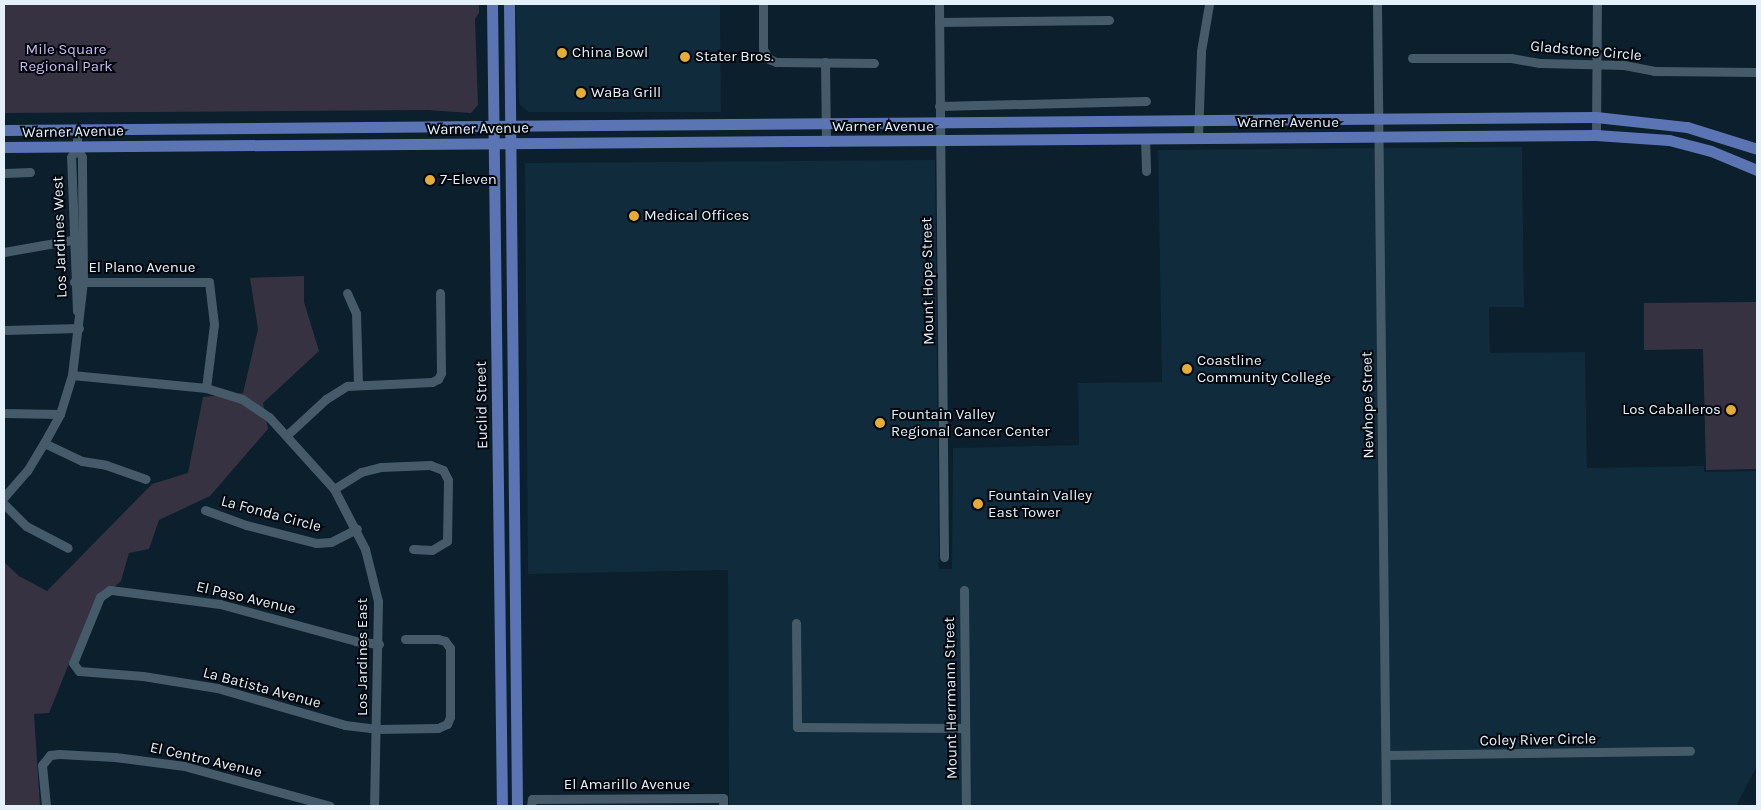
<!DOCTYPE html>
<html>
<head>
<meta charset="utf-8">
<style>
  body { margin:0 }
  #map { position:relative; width:1761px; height:810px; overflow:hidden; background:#0b1f2c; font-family:Karla,sans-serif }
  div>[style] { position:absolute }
  .built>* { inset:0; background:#0f2b3c }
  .green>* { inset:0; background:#373242 }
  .minor>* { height:9px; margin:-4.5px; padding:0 4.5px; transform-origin:4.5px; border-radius:4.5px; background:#455b6a }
  .major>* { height:11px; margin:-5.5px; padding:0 5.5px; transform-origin:5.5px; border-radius:5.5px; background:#5b75b4 }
  .dots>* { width:14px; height:14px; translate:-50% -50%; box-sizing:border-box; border:2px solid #03080e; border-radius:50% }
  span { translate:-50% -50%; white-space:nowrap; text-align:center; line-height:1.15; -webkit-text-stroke:4px #03080e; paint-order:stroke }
  .park-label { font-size:15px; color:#ccb8ef }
  .street-label { font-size:15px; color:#e4f1fa }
  .poi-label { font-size:15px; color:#e4f1fa }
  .left { translate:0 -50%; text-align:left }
  .right { translate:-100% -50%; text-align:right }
  .frame { position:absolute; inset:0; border:5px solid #e4f1fa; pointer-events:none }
</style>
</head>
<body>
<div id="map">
  <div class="built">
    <i style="clip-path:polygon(516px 4px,720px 4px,721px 112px,528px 112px,519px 103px)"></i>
    <i style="clip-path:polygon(1522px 147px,1524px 307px,1489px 307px,1490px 353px,1585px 352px,1587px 468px,1704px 466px,1704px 472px,1757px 471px,1757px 766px,1736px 806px,729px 806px,728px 570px,528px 574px,525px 163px,935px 160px,939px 569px,952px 569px,953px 448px,1079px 445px,1078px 383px,1162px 382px,1158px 150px)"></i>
  </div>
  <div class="green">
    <i style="clip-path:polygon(4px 4px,479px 4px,479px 13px,475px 19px,478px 105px,471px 113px,427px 110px,4px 113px)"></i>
    <i style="clip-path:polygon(304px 276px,304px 302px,319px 351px,263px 403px,268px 429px,210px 496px,159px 520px,149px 549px,129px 553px,121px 581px,92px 607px,49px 713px,34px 714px,40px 806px,4px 806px,4px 562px,19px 576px,47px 591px,152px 484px,188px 473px,203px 397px,243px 393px,258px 329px,250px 278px)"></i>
    <i style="clip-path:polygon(1757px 302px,1757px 469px,1706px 470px,1703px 349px,1644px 350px,1644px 303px)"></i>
  </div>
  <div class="minor">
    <i style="left:763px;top:4px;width:45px;rotate:90deg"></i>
    <i style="left:763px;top:49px;width:12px;rotate:59deg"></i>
    <i style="left:769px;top:59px;width:8px;rotate:23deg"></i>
    <i style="left:776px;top:62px;width:98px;rotate:0.6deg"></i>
    <i style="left:939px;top:4px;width:553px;rotate:89.48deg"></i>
    <i style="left:1377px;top:4px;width:802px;rotate:89.36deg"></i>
    <i style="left:939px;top:22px;width:170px;rotate:-0.7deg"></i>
    <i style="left:1412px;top:58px;width:99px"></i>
    <i style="left:1511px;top:58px;width:29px;rotate:10deg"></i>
    <i style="left:1540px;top:63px;width:84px;rotate:1.4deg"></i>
    <i style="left:1624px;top:65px;width:31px;rotate:11deg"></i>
    <i style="left:1654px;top:71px;width:103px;rotate:0.6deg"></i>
    <i style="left:825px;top:62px;width:80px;rotate:89.3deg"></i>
    <i style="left:939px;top:106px;width:207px;rotate:-1.4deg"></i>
    <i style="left:1596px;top:135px;width:131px;rotate:-89.6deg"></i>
    <i style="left:1198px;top:138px;width:87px;rotate:-88deg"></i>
    <i style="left:1201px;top:51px;width:48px;rotate:-80.3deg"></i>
    <i style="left:1145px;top:139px;width:32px;rotate:88deg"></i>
    <i style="left:4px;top:173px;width:26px;rotate:-2deg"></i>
    <i style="left:4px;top:252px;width:69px;rotate:-10deg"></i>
    <i style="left:74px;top:282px;width:135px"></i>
    <i style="left:209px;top:282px;width:42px;rotate:83.2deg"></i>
    <i style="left:214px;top:324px;width:64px;rotate:97.1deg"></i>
    <i style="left:347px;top:293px;width:22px;rotate:66deg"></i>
    <i style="left:356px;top:313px;width:70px;rotate:88.4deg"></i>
    <i style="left:77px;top:311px;width:154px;rotate:-92.2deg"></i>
    <i style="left:71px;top:157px;width:12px;rotate:-59deg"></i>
    <i style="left:4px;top:330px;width:75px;rotate:-1.5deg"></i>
    <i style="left:72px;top:375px;width:135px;rotate:5.5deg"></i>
    <i style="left:206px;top:388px;width:38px;rotate:17deg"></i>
    <i style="left:242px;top:399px;width:32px;rotate:34deg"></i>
    <i style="left:269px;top:417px;width:97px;rotate:47.9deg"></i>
    <i style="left:334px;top:489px;width:68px;rotate:62.7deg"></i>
    <i style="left:365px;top:549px;width:54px;rotate:76deg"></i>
    <i style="left:378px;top:601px;width:205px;rotate:91.1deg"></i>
    <i style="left:4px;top:413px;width:56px;rotate:1deg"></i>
    <i style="left:287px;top:435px;width:53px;rotate:-42.7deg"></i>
    <i style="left:326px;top:399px;width:25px;rotate:-32deg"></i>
    <i style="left:347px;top:386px;width:85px;rotate:-2.7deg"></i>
    <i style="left:432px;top:382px;width:7px;rotate:-27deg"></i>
    <i style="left:438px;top:379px;width:7px;rotate:-63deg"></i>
    <i style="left:441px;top:373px;width:80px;rotate:-90.7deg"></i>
    <i style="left:44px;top:443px;width:42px;rotate:25.3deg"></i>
    <i style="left:82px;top:461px;width:24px;rotate:9deg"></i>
    <i style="left:106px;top:465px;width:42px;rotate:19.3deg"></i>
    <i style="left:334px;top:489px;width:32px;rotate:-32deg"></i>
    <i style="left:361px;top:472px;width:21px;rotate:-14deg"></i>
    <i style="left:381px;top:467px;width:49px;rotate:-2.3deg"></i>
    <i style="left:430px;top:465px;width:14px;rotate:21deg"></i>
    <i style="left:443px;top:470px;width:11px;rotate:63deg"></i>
    <i style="left:448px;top:480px;width:61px;rotate:90.9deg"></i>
    <i style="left:447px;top:541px;width:17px;rotate:149deg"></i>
    <i style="left:432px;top:550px;width:19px;rotate:-177deg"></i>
    <i style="left:4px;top:497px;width:35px;rotate:-49deg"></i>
    <i style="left:27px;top:471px;width:33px;rotate:-59deg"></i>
    <i style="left:44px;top:443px;width:33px;rotate:-61deg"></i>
    <i style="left:60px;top:414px;width:41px;rotate:-72.9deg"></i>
    <i style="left:72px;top:375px;width:94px;rotate:-83.3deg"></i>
    <i style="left:83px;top:282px;width:125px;rotate:-90.5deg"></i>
    <i style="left:82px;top:157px;width:11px;rotate:-117deg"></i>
    <i style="left:77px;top:147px;width:17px;rotate:-90deg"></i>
    <i style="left:4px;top:504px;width:31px;rotate:45deg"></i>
    <i style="left:26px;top:526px;width:47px;rotate:27.6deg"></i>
    <i style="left:205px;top:510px;width:44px;rotate:20.1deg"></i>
    <i style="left:246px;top:525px;width:72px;rotate:14.4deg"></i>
    <i style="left:316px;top:543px;width:15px;rotate:-4deg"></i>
    <i style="left:331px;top:542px;width:29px;rotate:-27deg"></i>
    <i style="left:964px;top:590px;width:216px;rotate:89.5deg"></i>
    <i style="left:796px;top:623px;width:104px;rotate:89.4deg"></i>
    <i style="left:797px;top:727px;width:168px;rotate:0.3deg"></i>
    <i style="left:379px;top:644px;width:23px;rotate:-173deg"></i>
    <i style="left:356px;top:641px;width:141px;rotate:-164.8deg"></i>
    <i style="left:220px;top:604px;width:111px;rotate:-172.7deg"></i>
    <i style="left:110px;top:590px;width:12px;rotate:145deg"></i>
    <i style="left:100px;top:597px;width:71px;rotate:112.2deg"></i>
    <i style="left:73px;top:663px;width:10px;rotate:53deg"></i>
    <i style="left:79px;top:671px;width:64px;rotate:4.5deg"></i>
    <i style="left:143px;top:676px;width:75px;rotate:9.2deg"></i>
    <i style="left:217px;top:688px;width:133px;rotate:16.1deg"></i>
    <i style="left:345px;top:725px;width:32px;rotate:7deg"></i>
    <i style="left:377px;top:729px;width:61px;rotate:-0.9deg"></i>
    <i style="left:438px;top:728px;width:10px;rotate:-24deg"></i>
    <i style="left:447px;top:724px;width:8px;rotate:-67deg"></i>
    <i style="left:450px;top:717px;width:69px;rotate:-90deg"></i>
    <i style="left:450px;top:648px;width:9px;rotate:-126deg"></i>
    <i style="left:445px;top:641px;width:7px;rotate:-164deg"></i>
    <i style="left:438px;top:639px;width:33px;rotate:180deg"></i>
    <i style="left:1386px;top:755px;width:304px;rotate:-0.8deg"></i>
    <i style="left:46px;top:806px;width:41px;rotate:-95.6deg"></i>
    <i style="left:42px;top:765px;width:13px;rotate:-51deg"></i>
    <i style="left:50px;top:755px;width:9px;rotate:-6deg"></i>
    <i style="left:59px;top:754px;width:56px;rotate:3.1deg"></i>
    <i style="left:115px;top:757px;width:70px;rotate:7.4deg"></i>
    <i style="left:184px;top:766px;width:151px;rotate:15.3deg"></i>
    <i style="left:531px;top:806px;width:7px;rotate:-82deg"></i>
    <i style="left:532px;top:799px;width:191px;rotate:-0.3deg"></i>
    <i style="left:723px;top:798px;width:8px;rotate:90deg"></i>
  </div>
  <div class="major">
    <i style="left:492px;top:4px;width:802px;rotate:89.29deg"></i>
    <i style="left:509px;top:4px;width:802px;rotate:89.43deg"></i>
    <i style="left:4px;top:130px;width:1592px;rotate:-0.47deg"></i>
    <i style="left:1596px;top:117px;width:92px;rotate:6.3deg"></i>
    <i style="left:1687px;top:127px;width:73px;rotate:17.4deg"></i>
    <i style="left:4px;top:147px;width:1592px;rotate:-0.43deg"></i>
    <i style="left:1596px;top:135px;width:73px;rotate:3.9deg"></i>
    <i style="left:1669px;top:140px;width:43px;rotate:14.7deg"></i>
    <i style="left:1711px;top:151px;width:50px;rotate:22.4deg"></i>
  </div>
  <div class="dots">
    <i style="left:562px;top:53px;background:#e6ad36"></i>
    <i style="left:685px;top:57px;background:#e6ad36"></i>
    <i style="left:581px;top:93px;background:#e6ad36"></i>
    <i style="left:430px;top:180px;background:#e6ad36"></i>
    <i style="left:634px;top:216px;background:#e6ad36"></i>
    <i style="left:1187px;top:369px;background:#e6ad36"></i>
    <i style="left:1731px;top:410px;background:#e6ad36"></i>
    <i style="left:880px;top:423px;background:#e6ad36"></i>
    <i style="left:978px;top:504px;background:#e6ad36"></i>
  </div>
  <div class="park-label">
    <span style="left:66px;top:58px">Mile Square<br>Regional Park</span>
  </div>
  <div class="street-label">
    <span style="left:1586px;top:51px;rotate:5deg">Gladstone Circle</span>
    <span style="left:1288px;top:123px">Warner Avenue</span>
    <span style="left:883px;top:127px">Warner Avenue</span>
    <span style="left:478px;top:129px;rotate:-1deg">Warner Avenue</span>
    <span style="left:73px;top:132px;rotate:-1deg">Warner Avenue</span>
    <span style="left:60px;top:237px;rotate:-92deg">Los Jardines West</span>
    <span style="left:142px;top:268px">El Plano Avenue</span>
    <span style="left:928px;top:281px;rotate:-91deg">Mount Hope Street</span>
    <span style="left:482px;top:405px;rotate:-91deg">Euclid Street</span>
    <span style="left:1368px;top:405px;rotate:-91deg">Newhope Street</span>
    <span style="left:271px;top:514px;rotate:15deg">La Fonda Circle</span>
    <span style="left:246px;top:598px;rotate:13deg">El Paso Avenue</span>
    <span style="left:363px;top:657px;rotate:-90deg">Los Jardines East</span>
    <span style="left:262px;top:688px;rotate:15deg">La Batista Avenue</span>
    <span style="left:951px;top:698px;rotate:-91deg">Mount Herrmann Street</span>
    <span style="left:1538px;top:740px;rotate:-1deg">Coley River Circle</span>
    <span style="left:206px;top:760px;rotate:13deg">El Centro Avenue</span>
    <span style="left:627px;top:785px">El Amarillo Avenue</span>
  </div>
  <div class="poi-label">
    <span class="left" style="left:572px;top:53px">China Bowl</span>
    <span class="left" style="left:695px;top:57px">Stater Bros.</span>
    <span class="left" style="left:591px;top:93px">WaBa Grill</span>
    <span class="left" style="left:440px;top:180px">7-Eleven</span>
    <span class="left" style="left:644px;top:216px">Medical Offices</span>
    <span class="left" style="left:1197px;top:369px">Coastline<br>Community College</span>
    <span class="right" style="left:1721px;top:410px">Los Caballeros</span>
    <span class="left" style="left:891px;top:423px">Fountain Valley<br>Regional Cancer Center</span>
    <span class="left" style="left:988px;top:504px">Fountain Valley<br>East Tower</span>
  </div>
  <div class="frame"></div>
</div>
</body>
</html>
